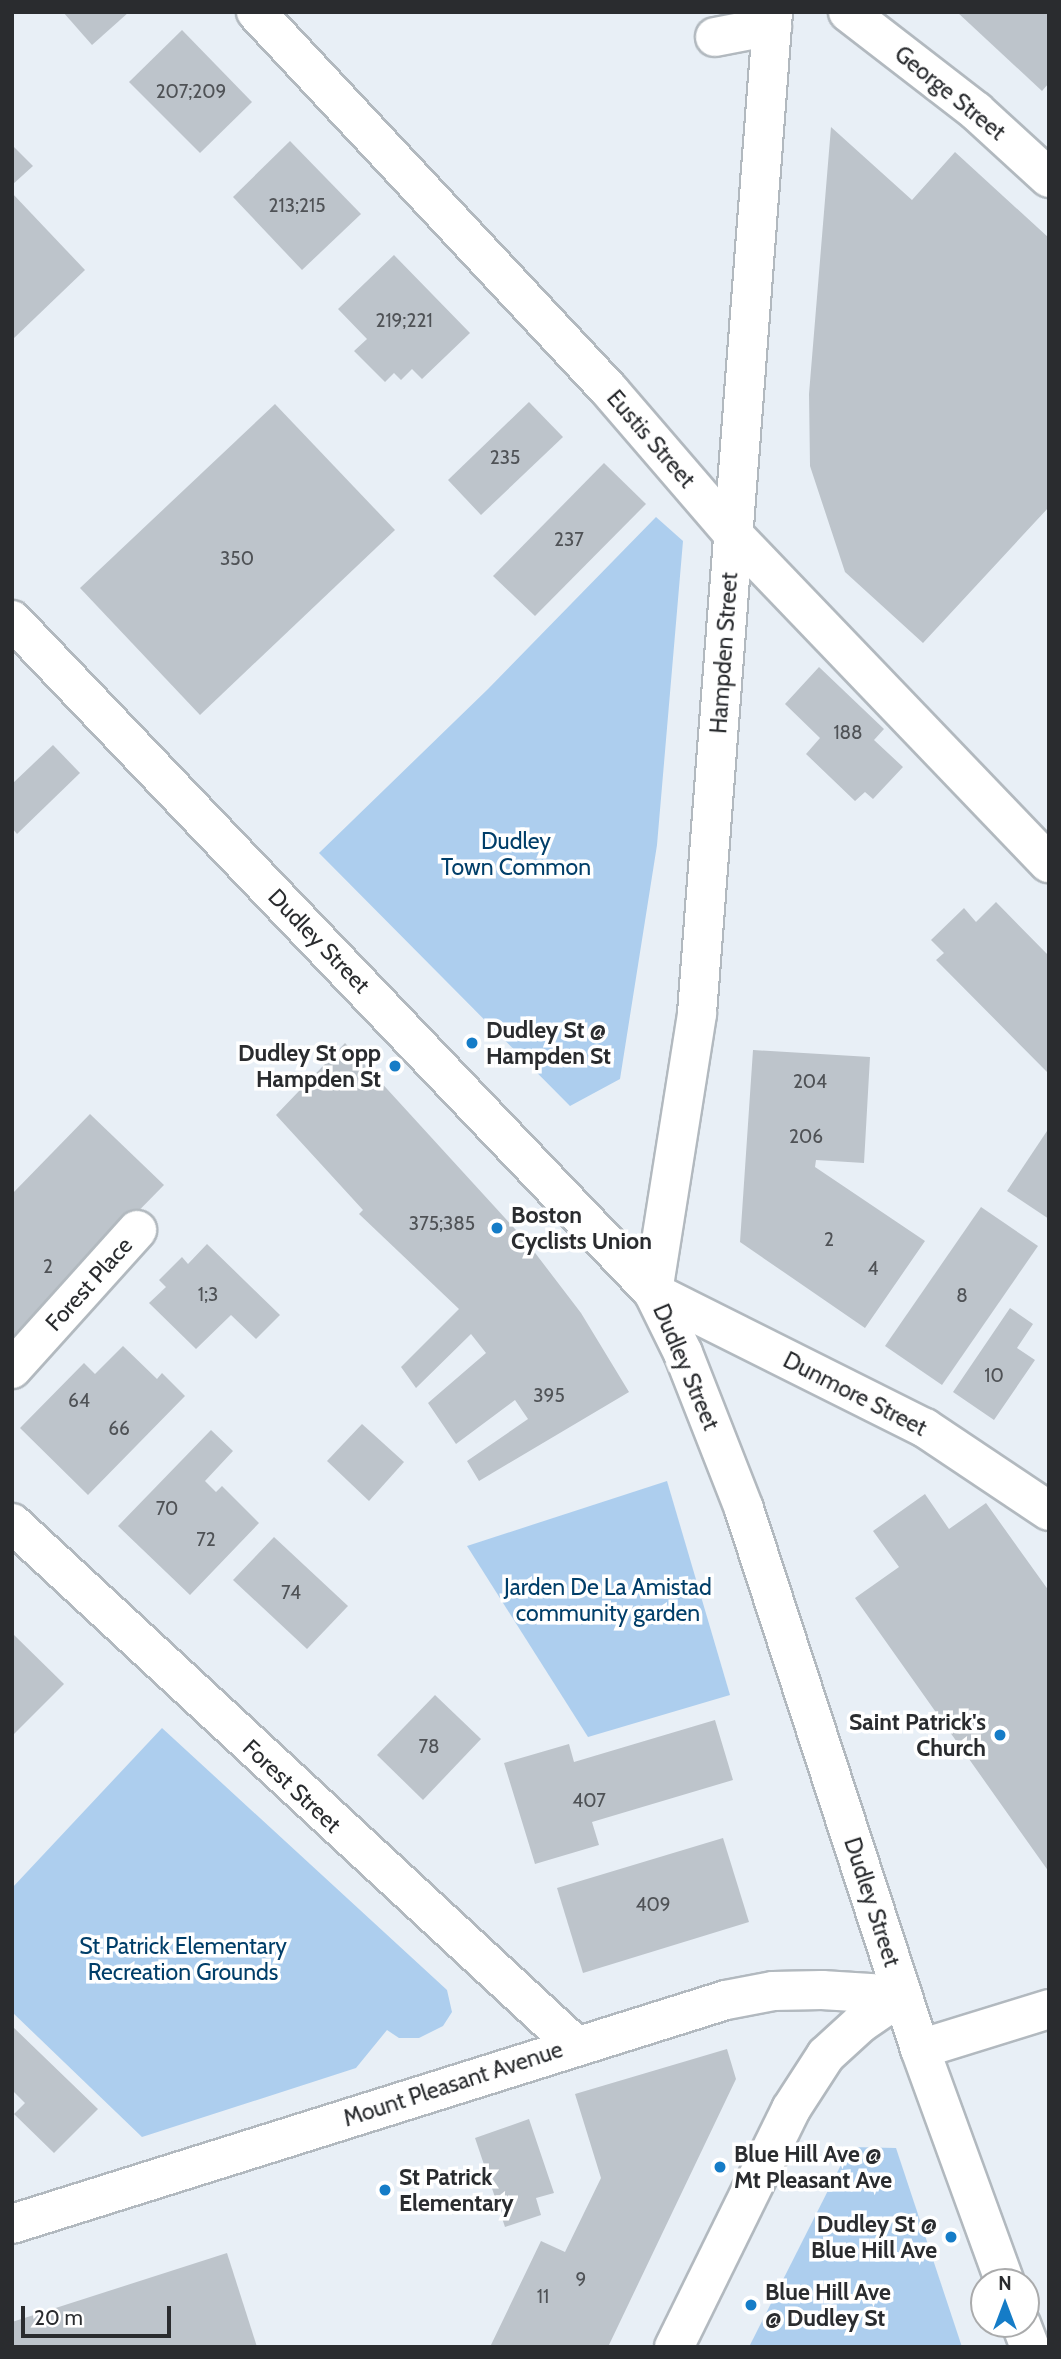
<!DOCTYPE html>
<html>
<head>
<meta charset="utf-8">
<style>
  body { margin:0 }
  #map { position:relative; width:1061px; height:2359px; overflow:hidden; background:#e8eff6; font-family:Cabin,sans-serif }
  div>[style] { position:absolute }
  .green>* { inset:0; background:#adceee }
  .building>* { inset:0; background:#bdc4cb }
  .roads { filter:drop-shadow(2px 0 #b2b9bf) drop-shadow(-2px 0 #b2b9bf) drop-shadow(0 2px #b2b9bf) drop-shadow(0 -2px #b2b9bf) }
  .minor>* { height:38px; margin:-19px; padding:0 19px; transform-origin:19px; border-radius:19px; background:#fff }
  .major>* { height:38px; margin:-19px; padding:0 19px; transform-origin:19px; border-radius:19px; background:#fff }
  .dots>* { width:19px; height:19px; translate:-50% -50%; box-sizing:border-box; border:4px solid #fff; border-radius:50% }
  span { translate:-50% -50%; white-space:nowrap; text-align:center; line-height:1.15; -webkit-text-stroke:7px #fff; paint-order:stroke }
  .number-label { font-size:19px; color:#4f5256 }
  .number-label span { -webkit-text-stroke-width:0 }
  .street-label { font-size:23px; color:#2a2c2f }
  .park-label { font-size:23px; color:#003e69 }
  .poi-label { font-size:23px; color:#2a2c2f; font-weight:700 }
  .left { translate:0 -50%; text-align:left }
  .right { translate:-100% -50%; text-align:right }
  .frame { position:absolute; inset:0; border:14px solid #2a2c2f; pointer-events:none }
  .north { position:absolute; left:970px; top:2268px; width:70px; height:70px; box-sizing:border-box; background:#fff; border:2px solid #aaabac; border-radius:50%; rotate:0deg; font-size:19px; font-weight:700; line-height:28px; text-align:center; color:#2a2c2f }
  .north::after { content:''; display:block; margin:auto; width:24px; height:32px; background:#157cc7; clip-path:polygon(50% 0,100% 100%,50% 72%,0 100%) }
  .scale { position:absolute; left:21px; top:2306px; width:150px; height:32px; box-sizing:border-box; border:4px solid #2a2c2f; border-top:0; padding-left:9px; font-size:21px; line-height:24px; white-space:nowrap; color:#2a2c2f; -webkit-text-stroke:5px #fff; paint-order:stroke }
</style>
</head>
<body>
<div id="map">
  <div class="green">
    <i style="clip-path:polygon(656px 517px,683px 541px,657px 845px,620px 1079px,570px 1106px,319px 853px,488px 689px)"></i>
    <i style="clip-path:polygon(667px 1481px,730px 1695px,588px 1737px,467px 1546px)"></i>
    <i style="clip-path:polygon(162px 1728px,447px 1990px,452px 2012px,443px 2026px,419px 2038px,399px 2038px,387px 2030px,356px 2068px,142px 2137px,12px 2012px,12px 1888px)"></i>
    <i style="clip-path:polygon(850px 2147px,896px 2148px,962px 2347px,749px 2347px)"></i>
  </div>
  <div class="building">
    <i style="clip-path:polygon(63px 12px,129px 12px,92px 45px)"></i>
    <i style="clip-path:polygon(957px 12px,1049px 12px,1049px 83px,1042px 91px)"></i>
    <i style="clip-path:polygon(182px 30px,252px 102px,200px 153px,129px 82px)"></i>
    <i style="clip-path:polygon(831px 127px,912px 200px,955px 152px,1049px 238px,1049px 507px,923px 643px,845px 572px,810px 466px,809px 394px)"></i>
    <i style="clip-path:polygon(290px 141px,361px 214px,302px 270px,233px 197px)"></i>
    <i style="clip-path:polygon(12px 145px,33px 166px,12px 185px)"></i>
    <i style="clip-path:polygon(12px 193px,85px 270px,12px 340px)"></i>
    <i style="clip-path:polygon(394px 255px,470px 333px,422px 379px,412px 369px,401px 380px,394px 373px,385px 382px,354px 351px,367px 339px,338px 309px)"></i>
    <i style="clip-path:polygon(529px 402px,563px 437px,481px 515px,448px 480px)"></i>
    <i style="clip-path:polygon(275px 404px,395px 530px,200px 715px,80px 588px)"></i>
    <i style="clip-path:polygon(604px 463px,646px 504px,535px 616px,493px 576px)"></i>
    <i style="clip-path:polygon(819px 667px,884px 729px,874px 740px,903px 767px,873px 799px,865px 792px,855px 801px,806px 754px,820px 738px,785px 704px)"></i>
    <i style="clip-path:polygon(53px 745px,80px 773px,17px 834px,12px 828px,12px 784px)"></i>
    <i style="clip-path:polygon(996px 902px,1049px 956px,1049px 1074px,936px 960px,944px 953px,931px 940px,964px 908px,976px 922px)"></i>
    <i style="clip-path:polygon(345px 1043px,526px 1241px,581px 1313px,629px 1392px,479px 1481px,467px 1461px,528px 1419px,515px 1400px,456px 1444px,428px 1403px,486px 1353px,471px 1334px,416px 1388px,401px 1367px,459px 1309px,359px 1214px,363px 1210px,276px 1115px)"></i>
    <i style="clip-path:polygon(753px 1050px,870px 1057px,864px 1163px,816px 1160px,815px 1167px,925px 1241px,865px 1328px,740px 1242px)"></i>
    <i style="clip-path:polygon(90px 1114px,164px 1185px,12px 1340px,12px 1194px)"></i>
    <i style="clip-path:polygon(1049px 1128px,1049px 1219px,1007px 1191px)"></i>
    <i style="clip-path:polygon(981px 1207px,1038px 1246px,942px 1385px,885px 1346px)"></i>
    <i style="clip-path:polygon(207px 1244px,280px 1315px,256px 1339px,231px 1315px,196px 1349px,149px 1303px,166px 1287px,159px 1280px,182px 1257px,188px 1264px)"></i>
    <i style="clip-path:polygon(1010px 1308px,1033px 1324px,1017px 1348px,1035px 1360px,994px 1420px,953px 1392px)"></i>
    <i style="clip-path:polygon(123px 1346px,157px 1379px,162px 1373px,185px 1396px,88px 1495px,20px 1428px,84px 1363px,95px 1374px)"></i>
    <i style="clip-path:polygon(362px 1424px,404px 1462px,369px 1501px,327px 1461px)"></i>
    <i style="clip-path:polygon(211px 1430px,233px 1451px,205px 1481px,216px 1492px,222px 1486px,259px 1523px,190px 1595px,118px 1526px)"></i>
    <i style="clip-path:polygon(925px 1494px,949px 1529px,986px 1503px,1049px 1591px,1049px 1872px,855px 1598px,899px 1567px,873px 1531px)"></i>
    <i style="clip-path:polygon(274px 1537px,348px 1606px,307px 1649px,233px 1580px)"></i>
    <i style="clip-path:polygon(12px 1633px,64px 1684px,12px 1736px)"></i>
    <i style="clip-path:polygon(435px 1695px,481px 1739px,423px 1800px,377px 1755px)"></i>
    <i style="clip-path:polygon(715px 1720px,733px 1780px,592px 1822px,599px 1845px,535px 1864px,504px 1763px,569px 1744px,574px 1762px)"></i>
    <i style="clip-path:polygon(723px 1838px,749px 1922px,583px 1973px,557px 1888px)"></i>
    <i style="clip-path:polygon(12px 2026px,98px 2109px,54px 2153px,14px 2114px,25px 2103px,12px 2090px)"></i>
    <i style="clip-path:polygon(727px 2049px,736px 2079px,608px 2347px,490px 2347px,541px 2241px,565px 2252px,601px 2178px,575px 2094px)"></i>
    <i style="clip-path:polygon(529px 2119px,554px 2193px,536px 2198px,541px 2215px,505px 2227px,475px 2138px)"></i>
    <i style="clip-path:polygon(227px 2253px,257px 2347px,12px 2347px,12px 2322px)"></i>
  </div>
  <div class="roads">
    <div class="minor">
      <i style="left:256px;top:12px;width:519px;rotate:46.95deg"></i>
      <i style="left:610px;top:391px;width:189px;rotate:49.3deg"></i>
      <i style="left:733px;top:534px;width:456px;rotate:46.2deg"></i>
      <i style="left:848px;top:12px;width:162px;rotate:37.7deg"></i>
      <i style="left:976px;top:111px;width:99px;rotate:42.5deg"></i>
      <i style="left:715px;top:37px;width:58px;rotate:-10.9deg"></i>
      <i style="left:653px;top:1292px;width:304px;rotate:26.6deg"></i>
      <i style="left:925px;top:1428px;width:149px;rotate:33.8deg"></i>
      <i style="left:12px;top:1369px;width:187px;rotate:-48deg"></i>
      <i style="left:12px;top:1523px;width:768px;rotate:42.84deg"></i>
      <i style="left:12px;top:2224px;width:748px;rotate:-17.42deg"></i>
      <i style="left:726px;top:2000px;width:48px;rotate:-10.8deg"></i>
      <i style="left:773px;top:1991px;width:49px;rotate:-1.2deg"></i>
      <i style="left:822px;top:1990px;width:80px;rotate:3.6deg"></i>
    </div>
    <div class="major">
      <i style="left:12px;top:620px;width:929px;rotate:46.35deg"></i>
      <i style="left:653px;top:1292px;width:68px;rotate:63.8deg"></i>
      <i style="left:683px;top:1353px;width:168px;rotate:68.6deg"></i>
      <i style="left:744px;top:1509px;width:568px;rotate:71.95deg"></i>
      <i style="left:920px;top:2049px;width:248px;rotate:70deg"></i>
      <i style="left:653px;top:1292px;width:282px;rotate:-81deg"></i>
      <i style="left:697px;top:1013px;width:1004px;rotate:-85.66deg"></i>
      <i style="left:920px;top:2049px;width:135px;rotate:-17.2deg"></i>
      <i style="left:1021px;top:2324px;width:25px;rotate:69deg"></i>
      <i style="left:674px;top:2347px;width:265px;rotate:-63.8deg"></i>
      <i style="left:791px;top:2109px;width:64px;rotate:-57.1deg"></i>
      <i style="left:826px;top:2055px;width:47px;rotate:-42.4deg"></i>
      <i style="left:861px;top:2023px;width:50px;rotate:-34.3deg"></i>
    </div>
  </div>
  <div class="dots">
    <i style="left:472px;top:1043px;background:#157cc7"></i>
    <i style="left:395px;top:1066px;background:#157cc7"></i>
    <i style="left:497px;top:1228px;background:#157cc7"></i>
    <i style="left:1000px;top:1735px;background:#157cc7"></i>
    <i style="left:720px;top:2167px;background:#157cc7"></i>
    <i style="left:385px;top:2190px;background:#157cc7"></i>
    <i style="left:951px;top:2237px;background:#157cc7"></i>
    <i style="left:751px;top:2305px;background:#157cc7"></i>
  </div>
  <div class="number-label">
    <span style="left:191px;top:92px">207;209</span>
    <span style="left:297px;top:206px">213;215</span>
    <span style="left:404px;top:321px">219;221</span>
    <span style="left:505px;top:458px">235</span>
    <span style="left:569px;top:540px">237</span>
    <span style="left:237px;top:559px">350</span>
    <span style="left:848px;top:733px">188</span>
    <span style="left:810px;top:1082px">204</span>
    <span style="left:806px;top:1137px">206</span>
    <span style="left:442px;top:1224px">375;385</span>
    <span style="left:829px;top:1240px">2</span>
    <span style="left:48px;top:1267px">2</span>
    <span style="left:873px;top:1269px">4</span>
    <span style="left:208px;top:1295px">1;3</span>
    <span style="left:962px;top:1296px">8</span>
    <span style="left:994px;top:1376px">10</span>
    <span style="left:549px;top:1396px">395</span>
    <span style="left:79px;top:1401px">64</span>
    <span style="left:119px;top:1429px">66</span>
    <span style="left:167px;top:1509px">70</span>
    <span style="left:206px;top:1540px">72</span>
    <span style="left:291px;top:1593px">74</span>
    <span style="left:429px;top:1747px">78</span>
    <span style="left:589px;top:1801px">407</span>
    <span style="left:653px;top:1905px">409</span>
    <span style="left:581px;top:2280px">9</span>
    <span style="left:543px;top:2297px">11</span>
  </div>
  <div class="street-label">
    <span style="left:950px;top:93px;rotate:39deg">George Street</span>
    <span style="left:651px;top:439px;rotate:49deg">Eustis Street</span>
    <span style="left:724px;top:653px;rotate:-86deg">Hampden Street</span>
    <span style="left:319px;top:941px;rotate:46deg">Dudley Street</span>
    <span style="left:89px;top:1284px;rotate:-48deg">Forest Place</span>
    <span style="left:686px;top:1367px;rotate:67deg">Dudley Street</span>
    <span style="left:855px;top:1394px;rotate:27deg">Dunmore Street</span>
    <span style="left:292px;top:1786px;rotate:43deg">Forest Street</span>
    <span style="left:872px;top:1902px;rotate:72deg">Dudley Street</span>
    <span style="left:453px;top:2084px;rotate:-18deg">Mount Pleasant Avenue</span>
  </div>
  <div class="park-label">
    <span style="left:516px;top:854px">Dudley<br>Town Common</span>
    <span style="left:608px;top:1600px">Jarden De La Amistad<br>community garden</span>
    <span style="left:183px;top:1959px">St Patrick Elementary<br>Recreation Grounds</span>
  </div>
  <div class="poi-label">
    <span class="left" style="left:486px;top:1043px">Dudley St @<br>Hampden St</span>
    <span class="right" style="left:381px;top:1066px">Dudley St opp<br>Hampden St</span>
    <span class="left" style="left:511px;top:1228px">Boston<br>Cyclists Union</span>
    <span class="right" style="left:986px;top:1735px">Saint Patrick's<br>Church</span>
    <span class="left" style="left:734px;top:2167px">Blue Hill Ave @<br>Mt Pleasant Ave</span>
    <span class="left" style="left:399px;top:2190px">St Patrick<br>Elementary</span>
    <span class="right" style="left:937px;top:2237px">Dudley St @<br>Blue Hill Ave</span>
    <span class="left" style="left:765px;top:2305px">Blue Hill Ave<br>@ Dudley St</span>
  </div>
  <div class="frame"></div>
  <div class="north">N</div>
  <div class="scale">20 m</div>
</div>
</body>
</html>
